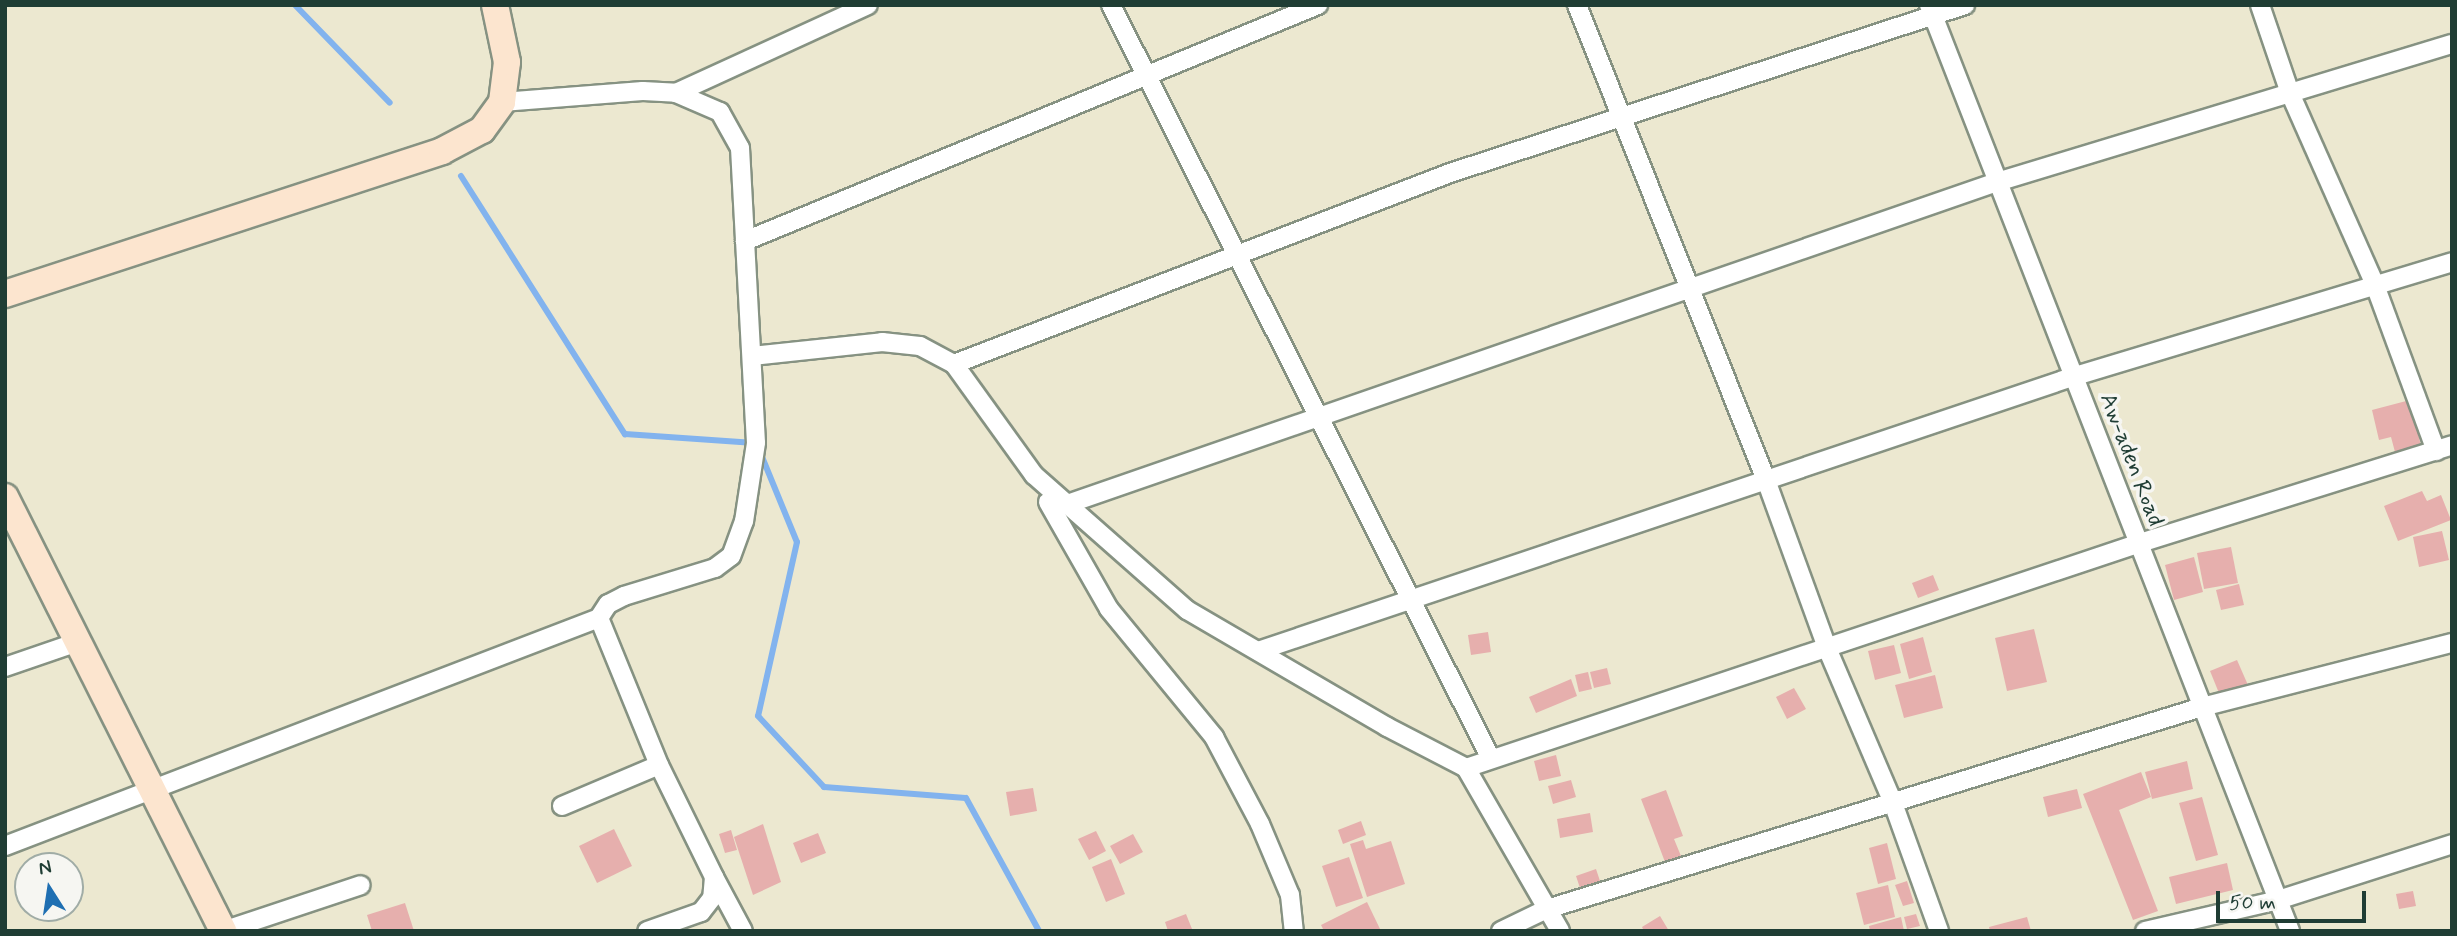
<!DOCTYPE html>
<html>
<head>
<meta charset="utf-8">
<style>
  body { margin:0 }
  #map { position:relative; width:2457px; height:936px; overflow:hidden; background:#ece8d0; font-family:Mynerve,sans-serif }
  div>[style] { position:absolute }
  .stream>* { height:6px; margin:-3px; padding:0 3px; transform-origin:3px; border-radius:3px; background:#82b3ee }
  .building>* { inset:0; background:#e6afad }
  .roads { filter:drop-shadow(2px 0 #869282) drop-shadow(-2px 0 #869282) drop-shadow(0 2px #869282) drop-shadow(0 -2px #869282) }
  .street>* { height:18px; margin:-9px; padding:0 9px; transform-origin:9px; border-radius:9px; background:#fff }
  .secondary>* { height:26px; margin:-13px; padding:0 13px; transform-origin:13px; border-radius:13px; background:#fce5cf }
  span { translate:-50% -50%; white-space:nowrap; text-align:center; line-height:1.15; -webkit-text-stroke:7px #f6f6f2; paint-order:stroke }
  .street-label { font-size:23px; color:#1f3d34 }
  .frame { position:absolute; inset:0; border:7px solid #1f3d34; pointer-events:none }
  .north { position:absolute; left:14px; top:852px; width:70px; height:70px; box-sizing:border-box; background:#f6f6f2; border:2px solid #a0aca6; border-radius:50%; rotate:348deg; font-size:19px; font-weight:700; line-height:28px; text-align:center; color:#1f3d34 }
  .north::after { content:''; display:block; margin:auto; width:24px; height:32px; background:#1f6fb2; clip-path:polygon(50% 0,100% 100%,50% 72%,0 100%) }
  .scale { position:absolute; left:2216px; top:891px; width:150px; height:32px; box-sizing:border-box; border:4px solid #1f3d34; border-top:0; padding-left:9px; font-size:21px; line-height:24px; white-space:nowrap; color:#1f3d34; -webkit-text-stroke:5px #f6f6f2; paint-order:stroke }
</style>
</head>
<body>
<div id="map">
  <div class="stream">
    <i style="left:295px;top:5px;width:136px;rotate:45.9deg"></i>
    <i style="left:461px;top:176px;width:306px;rotate:57.6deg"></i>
    <i style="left:625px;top:434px;width:130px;rotate:4deg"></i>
    <i style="left:760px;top:452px;width:97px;rotate:67.7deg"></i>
    <i style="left:797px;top:542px;width:178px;rotate:102.6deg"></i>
    <i style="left:758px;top:716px;width:97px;rotate:47.1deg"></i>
    <i style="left:824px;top:787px;width:142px;rotate:4.4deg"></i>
    <i style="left:966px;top:798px;width:152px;rotate:61.2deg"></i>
  </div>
  <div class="building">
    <i style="clip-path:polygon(2410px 400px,2421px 446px,2395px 452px,2391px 437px,2379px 440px,2372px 410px)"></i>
    <i style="clip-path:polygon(2422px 491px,2427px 501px,2441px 495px,2451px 520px,2398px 541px,2384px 506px)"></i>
    <i style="clip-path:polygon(2442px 531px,2449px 560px,2419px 567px,2413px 537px)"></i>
    <i style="clip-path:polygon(2231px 547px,2238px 583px,2204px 589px,2197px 553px)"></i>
    <i style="clip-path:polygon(2194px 557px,2203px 592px,2174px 600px,2165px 565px)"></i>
    <i style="clip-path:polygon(1933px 575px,1939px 590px,1918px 598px,1912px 583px)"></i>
    <i style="clip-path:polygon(2239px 584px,2244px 605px,2221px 610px,2216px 590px)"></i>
    <i style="clip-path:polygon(2034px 629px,2047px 682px,2007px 691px,1995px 638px)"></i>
    <i style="clip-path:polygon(1488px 632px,1491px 652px,1471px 655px,1468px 635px)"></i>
    <i style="clip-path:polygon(1923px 637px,1932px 672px,1909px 679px,1900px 644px)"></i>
    <i style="clip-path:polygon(1894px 645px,1901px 673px,1875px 680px,1868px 651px)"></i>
    <i style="clip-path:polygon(2237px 660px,2251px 692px,2223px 703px,2210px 671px)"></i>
    <i style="clip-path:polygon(1607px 668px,1611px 684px,1594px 688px,1590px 672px)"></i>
    <i style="clip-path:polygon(1588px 672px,1592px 689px,1579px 692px,1575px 675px)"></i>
    <i style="clip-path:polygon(1935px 675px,1943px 708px,1904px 718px,1895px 685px)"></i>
    <i style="clip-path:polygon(1571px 679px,1577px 696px,1536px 713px,1529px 697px)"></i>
    <i style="clip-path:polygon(1794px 688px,1806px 709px,1787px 719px,1776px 697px)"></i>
    <i style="clip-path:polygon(1556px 755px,1561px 776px,1539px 781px,1534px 761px)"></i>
    <i style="clip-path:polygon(2187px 761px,2193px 789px,2152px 799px,2145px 772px)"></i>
    <i style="clip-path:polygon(2141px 772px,2151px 797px,2119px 810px,2158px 911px,2133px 920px,2083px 794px)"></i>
    <i style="clip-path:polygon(1571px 780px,1576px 797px,1553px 804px,1548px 786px)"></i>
    <i style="clip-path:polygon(1033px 788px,1037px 811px,1010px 816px,1006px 792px)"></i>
    <i style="clip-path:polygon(2077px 789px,2082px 808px,2048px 817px,2043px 797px)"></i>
    <i style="clip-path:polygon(1666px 790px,1683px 836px,1674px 839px,1681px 856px,1665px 862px,1641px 799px)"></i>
    <i style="clip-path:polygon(2202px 797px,2218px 855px,2196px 861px,2179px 803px)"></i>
    <i style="clip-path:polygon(1590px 813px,1593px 832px,1560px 838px,1557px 819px)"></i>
    <i style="clip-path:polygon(1361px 821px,1366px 835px,1343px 844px,1338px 830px)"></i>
    <i style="clip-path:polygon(763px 824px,781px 882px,753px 895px,734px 837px)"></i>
    <i style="clip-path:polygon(614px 829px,632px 866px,597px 883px,579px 846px)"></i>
    <i style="clip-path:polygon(731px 830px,737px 850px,725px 853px,719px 834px)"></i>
    <i style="clip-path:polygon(1096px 831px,1106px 851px,1089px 860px,1078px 839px)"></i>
    <i style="clip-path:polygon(818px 833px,826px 853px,801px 863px,793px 843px)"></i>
    <i style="clip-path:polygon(1133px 834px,1143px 852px,1120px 864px,1110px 846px)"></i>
    <i style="clip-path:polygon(1363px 840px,1366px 849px,1391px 841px,1405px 884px,1367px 897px,1350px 844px)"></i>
    <i style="clip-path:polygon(1887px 843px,1896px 879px,1878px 884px,1869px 848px)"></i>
    <i style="clip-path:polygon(1349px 857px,1363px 898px,1336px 907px,1322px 866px)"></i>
    <i style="clip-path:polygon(1111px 859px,1125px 894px,1106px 902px,1092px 867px)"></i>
    <i style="clip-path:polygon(2227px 863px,2233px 890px,2176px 904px,2169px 877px)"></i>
    <i style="clip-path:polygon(1596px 869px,1601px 884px,1581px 891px,1576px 876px)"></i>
    <i style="clip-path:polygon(1907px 881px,1914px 903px,1903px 906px,1895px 885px)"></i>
    <i style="clip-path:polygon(1888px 885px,1895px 917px,1864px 925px,1856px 893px)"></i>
    <i style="clip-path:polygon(2413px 891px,2416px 906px,2399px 909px,2396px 894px)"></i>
    <i style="clip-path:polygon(1367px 902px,1381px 931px,1324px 931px,1321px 925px)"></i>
    <i style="clip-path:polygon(405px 903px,414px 931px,372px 931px,367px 915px)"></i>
    <i style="clip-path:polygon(1186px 914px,1192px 929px,1168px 931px,1165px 922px)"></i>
    <i style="clip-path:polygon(1916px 914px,1920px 926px,1907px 929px,1904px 917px)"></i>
    <i style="clip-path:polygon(1660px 916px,1669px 931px,1644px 931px,1642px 927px)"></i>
    <i style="clip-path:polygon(1901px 917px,1904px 931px,1870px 931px,1869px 926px)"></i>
    <i style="clip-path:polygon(2027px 917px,2031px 931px,1990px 931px,1989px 927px)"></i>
  </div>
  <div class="roads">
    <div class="street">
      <i style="left:1111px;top:5px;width:844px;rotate:63.25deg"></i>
      <i style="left:1577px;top:5px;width:511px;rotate:68.3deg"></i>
      <i style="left:1766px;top:480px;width:179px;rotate:70deg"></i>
      <i style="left:1827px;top:648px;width:168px;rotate:66.9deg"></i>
      <i style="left:1893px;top:803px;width:136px;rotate:70.2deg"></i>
      <i style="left:1929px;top:5px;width:994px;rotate:68.7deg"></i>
      <i style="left:2260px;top:5px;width:93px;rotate:71.2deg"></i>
      <i style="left:2290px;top:93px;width:210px;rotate:66.1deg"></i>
      <i style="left:2375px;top:285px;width:177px;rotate:69.8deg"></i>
      <i style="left:676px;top:93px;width:211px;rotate:-24.6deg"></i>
      <i style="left:502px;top:102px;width:141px;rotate:-4.5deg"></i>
      <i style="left:643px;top:91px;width:33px;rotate:3deg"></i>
      <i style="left:676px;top:93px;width:48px;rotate:23.4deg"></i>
      <i style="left:720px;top:112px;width:41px;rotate:60.9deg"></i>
      <i style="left:740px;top:148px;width:295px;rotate:86.9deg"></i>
      <i style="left:756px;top:443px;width:79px;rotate:98.7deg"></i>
      <i style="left:744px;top:521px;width:37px;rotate:110deg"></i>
      <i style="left:731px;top:556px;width:20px;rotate:143deg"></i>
      <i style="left:715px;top:568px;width:95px;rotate:162.9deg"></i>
      <i style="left:624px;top:596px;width:18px;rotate:153deg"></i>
      <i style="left:608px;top:604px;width:17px;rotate:123deg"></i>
      <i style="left:599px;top:618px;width:159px;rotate:67.8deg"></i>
      <i style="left:659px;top:765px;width:125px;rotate:63.8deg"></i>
      <i style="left:714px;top:877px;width:21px;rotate:95deg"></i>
      <i style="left:712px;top:898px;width:18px;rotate:128deg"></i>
      <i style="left:701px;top:912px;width:57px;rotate:160.6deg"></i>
      <i style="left:745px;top:241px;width:620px;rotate:-22.39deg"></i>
      <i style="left:752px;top:356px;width:131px;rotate:-6.1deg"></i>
      <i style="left:882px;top:342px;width:38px;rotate:6deg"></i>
      <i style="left:920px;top:346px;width:38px;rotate:28deg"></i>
      <i style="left:954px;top:364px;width:137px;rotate:54.2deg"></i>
      <i style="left:1034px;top:475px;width:204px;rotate:41.4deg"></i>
      <i style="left:1187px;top:610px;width:232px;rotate:30.3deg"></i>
      <i style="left:1387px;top:727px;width:89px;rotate:27.4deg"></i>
      <i style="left:1466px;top:768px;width:188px;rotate:60deg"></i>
      <i style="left:954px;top:364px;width:532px;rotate:-21.06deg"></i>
      <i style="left:1450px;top:173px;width:542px;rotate:-18.07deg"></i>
      <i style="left:1048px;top:502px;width:123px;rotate:60.3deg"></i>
      <i style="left:1109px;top:609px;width:166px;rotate:50.6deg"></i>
      <i style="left:1214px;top:737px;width:98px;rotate:62.1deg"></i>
      <i style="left:1260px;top:824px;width:77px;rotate:67.1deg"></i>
      <i style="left:1290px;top:895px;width:36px;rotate:84deg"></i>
      <i style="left:1053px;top:509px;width:999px;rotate:-19.11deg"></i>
      <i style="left:1997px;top:182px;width:475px;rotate:-16.9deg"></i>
      <i style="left:1258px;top:651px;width:859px;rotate:-18.6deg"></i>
      <i style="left:2072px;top:377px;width:397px;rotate:-16.8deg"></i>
      <i style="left:5px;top:667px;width:77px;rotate:-18.9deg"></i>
      <i style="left:1466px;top:768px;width:707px;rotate:-18.46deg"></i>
      <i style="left:2137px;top:544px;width:330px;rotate:-17.4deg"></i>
      <i style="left:562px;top:806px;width:105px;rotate:-22.9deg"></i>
      <i style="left:5px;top:846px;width:636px;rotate:-21deg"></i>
      <i style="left:714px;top:877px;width:61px;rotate:61.8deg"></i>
      <i style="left:223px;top:931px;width:145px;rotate:-18.4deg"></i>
      <i style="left:1501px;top:931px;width:51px;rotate:-25.6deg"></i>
      <i style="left:1547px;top:909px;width:685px;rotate:-17.14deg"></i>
      <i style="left:2202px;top:707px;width:258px;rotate:-14.4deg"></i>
      <i style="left:2145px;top:931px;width:137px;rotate:-13.1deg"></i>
      <i style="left:2278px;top:900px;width:183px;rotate:-17.8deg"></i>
    </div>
    <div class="secondary">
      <i style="left:5px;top:294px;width:460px;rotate:-18.1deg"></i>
      <i style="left:442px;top:151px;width:45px;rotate:-27.7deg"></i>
      <i style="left:482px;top:130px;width:34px;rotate:-54deg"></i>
      <i style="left:502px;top:102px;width:40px;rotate:-82.9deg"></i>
      <i style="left:507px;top:62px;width:58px;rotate:-101.9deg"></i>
      <i style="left:5px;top:497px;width:486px;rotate:63.3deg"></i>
    </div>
  </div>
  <div class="street-label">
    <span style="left:2131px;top:460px;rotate:69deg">Aw-aden Road</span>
  </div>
  <div class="frame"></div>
  <div class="north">N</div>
  <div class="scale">50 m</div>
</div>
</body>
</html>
